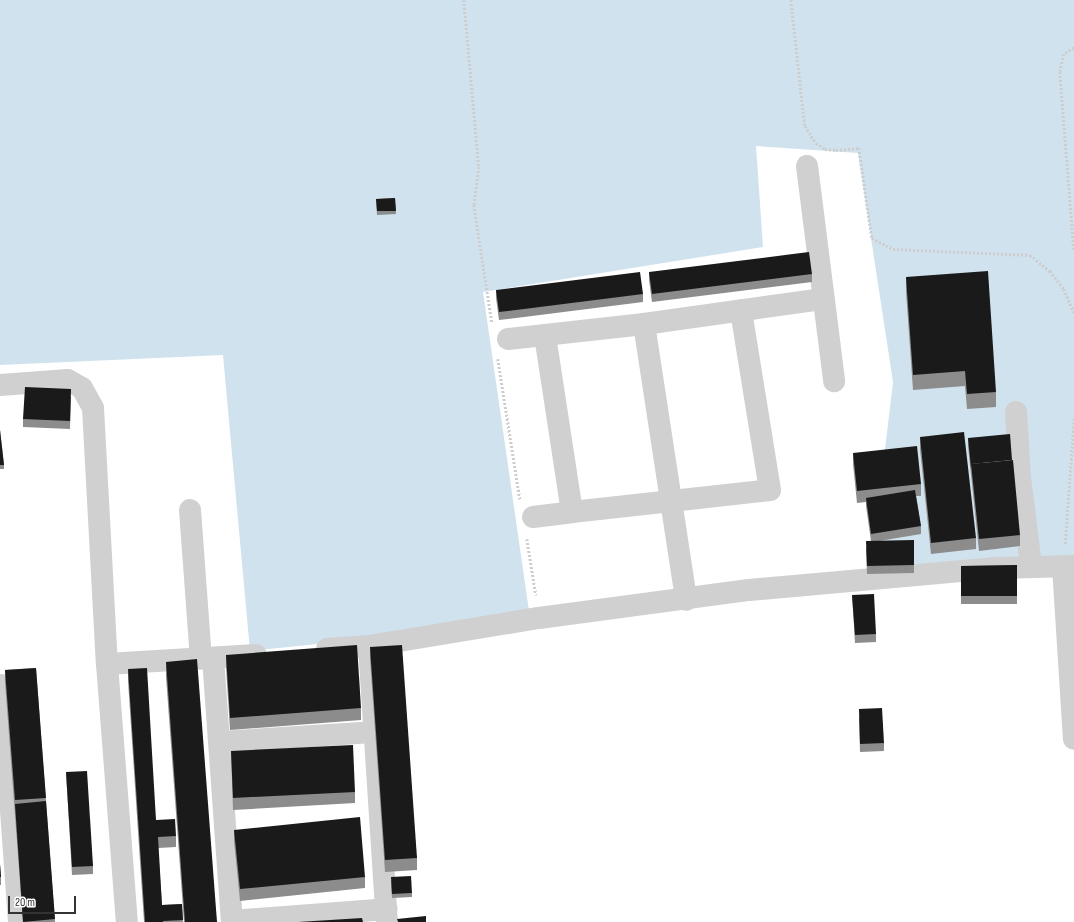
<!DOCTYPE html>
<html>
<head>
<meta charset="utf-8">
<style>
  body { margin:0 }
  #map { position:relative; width:1074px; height:922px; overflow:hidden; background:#fff; font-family:"Sofia Sans Condensed",sans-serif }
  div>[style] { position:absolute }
  .water>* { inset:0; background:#cfe2ee }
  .path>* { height:2.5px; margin-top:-1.25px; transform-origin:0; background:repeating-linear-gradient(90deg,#cdcdcd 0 2px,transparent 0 4px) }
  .minor>* { height:22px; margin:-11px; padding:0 11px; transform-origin:11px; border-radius:11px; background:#d0d0d0 }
  .wall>* { inset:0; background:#8c8c8c }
  .building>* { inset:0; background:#1a1a1a }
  span { translate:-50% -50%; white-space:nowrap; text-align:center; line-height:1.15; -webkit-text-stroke:4px #fff; paint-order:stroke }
  .scale { position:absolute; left:8px; top:896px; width:68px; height:18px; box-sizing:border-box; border:2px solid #333; border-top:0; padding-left:5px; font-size:12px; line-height:14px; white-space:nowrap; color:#333; -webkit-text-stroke:3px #fff; paint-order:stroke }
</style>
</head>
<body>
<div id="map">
  <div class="water">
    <i style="clip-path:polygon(0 0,1074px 0,1074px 561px,871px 568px,893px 382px,858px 153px,756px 146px,763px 247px,483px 292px,529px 611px,385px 637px,250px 651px,223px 355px,0 365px)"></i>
  </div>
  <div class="path">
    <i style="left:464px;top:0;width:168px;rotate:84.9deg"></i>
    <i style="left:479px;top:167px;width:38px;rotate:97deg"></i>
    <i style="left:474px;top:205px;width:119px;rotate:81.3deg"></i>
    <i style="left:791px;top:0;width:127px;rotate:83.7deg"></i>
    <i style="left:805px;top:126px;width:20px;rotate:57deg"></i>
    <i style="left:816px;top:143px;width:11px;rotate:34deg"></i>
    <i style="left:825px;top:149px;width:11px;rotate:5deg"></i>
    <i style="left:836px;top:150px;width:23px;rotate:-5deg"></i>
    <i style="left:859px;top:148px;width:91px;rotate:81.8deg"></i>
    <i style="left:872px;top:238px;width:24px;rotate:28deg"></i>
    <i style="left:893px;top:249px;width:137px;rotate:2.5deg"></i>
    <i style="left:1030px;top:255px;width:26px;rotate:39deg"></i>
    <i style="left:1050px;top:271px;width:23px;rotate:52deg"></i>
    <i style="left:1064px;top:289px;width:26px;rotate:67deg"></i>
    <i style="left:1074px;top:48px;width:12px;rotate:149deg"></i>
    <i style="left:1064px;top:54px;width:18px;rotate:103deg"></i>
    <i style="left:1060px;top:72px;width:179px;rotate:85.5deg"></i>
    <i style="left:498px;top:359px;width:142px;rotate:81.1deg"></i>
    <i style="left:527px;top:539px;width:57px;rotate:80.9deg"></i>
    <i style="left:1065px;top:544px;width:126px;rotate:-85.9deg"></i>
  </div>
  <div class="minor">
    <i style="left:807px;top:166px;width:217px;rotate:82.8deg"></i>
    <i style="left:644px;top:324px;width:181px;rotate:-8deg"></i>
    <i style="left:508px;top:339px;width:137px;rotate:-6.3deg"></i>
    <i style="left:644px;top:324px;width:279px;rotate:81.3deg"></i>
    <i style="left:0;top:385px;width:68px;rotate:-4.2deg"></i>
    <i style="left:68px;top:380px;width:16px;rotate:30deg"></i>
    <i style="left:82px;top:388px;width:23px;rotate:61deg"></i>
    <i style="left:93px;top:408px;width:256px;rotate:86.9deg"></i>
    <i style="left:107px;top:664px;width:259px;rotate:85.6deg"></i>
    <i style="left:1016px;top:412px;width:65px;rotate:86.5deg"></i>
    <i style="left:1020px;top:477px;width:89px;rotate:82.9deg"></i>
    <i style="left:190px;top:510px;width:149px;rotate:85.8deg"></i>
    <i style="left:572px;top:512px;width:199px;rotate:-6.3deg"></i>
    <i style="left:770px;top:490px;width:182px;rotate:-99.2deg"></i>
    <i style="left:533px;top:517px;width:39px;rotate:-7deg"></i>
    <i style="left:572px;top:512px;width:179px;rotate:-98.7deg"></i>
    <i style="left:1063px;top:566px;width:173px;rotate:86.4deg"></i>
    <i style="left:369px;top:646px;width:277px;rotate:86.3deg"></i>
    <i style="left:327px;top:649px;width:42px;rotate:-4.1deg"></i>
    <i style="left:369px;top:646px;width:172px;rotate:-9.4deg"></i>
    <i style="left:539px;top:618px;width:212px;rotate:-7.6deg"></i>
    <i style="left:749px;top:590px;width:246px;rotate:-5.1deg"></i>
    <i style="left:994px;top:568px;width:80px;rotate:-1.4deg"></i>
    <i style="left:213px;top:658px;width:265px;rotate:85.9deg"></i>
    <i style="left:107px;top:664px;width:149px;rotate:-3.5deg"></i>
    <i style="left:2px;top:685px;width:238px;rotate:85.9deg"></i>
    <i style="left:220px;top:742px;width:153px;rotate:-3.7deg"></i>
    <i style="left:232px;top:921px;width:155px;rotate:-4.4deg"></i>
  </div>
  <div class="wall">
    <i style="clip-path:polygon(395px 198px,396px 214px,377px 215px,376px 199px)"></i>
    <i style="clip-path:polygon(649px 272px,812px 274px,812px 282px,652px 302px,649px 280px)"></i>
    <i style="clip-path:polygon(906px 277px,996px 392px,996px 407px,967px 409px,965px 386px,913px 390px,906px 292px)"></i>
    <i style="clip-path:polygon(496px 290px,643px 294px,643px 302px,499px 320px,496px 298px)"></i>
    <i style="clip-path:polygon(71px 396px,70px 429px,23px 427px,23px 419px)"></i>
    <i style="clip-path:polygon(0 430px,4px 465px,4px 469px,0 469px)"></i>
    <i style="clip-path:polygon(920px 437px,976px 538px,976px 549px,931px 554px,920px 449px)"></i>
    <i style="clip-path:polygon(968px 438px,1020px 535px,1020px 546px,979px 551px,968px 446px)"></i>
    <i style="clip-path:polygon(853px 453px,921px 484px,921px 496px,916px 496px,921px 526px,921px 534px,879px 541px,914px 565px,914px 573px,867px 574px,866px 549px,871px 541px,866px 506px,866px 502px,857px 503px,853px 464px)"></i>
    <i style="clip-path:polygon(1017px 565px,1017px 604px,961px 604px,961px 566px)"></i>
    <i style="clip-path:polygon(852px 595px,876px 634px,876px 642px,855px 643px)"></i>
    <i style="clip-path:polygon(370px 647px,417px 858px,417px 870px,385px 872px,370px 659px)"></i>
    <i style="clip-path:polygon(226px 655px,361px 708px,361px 720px,230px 730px,226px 667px)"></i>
    <i style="clip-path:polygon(166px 662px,217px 922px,184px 922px,166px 677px)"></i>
    <i style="clip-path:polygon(36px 668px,55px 922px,23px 922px,5px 682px,5px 670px)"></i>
    <i style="clip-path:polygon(128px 669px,156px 820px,176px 836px,176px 847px,158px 848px,162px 905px,182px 904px,183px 922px,144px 922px,128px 681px)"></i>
    <i style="clip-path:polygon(859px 717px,884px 743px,884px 751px,860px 752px)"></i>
    <i style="clip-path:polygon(231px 751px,355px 792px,355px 803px,233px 810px)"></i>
    <i style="clip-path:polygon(66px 772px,93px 866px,93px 874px,72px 875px)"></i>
    <i style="clip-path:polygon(234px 830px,365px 877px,365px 888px,240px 901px,234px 841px)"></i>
    <i style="clip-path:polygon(0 864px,1px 877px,1px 885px,0 885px)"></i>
    <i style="clip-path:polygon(391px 881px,412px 893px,412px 897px,392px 898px)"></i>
  </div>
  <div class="building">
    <i style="clip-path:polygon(395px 198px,396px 211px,377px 211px,376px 199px)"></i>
    <i style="clip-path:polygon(809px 252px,812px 274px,652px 294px,649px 272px)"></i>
    <i style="clip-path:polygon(988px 271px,996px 392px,967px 394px,965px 371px,913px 375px,906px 277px)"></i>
    <i style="clip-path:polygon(640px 272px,643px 294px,499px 312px,496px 290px)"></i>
    <i style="clip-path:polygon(25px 387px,71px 389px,70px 421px,23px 419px)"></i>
    <i style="clip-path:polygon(0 430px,4px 465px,0 465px)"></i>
    <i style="clip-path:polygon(964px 432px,976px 538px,931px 543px,920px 437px)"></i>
    <i style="clip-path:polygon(1010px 434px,1012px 460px,971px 464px,971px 468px,968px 438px)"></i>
    <i style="clip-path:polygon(917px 446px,921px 484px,857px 491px,853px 453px)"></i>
    <i style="clip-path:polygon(1013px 460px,1020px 535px,979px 539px,971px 464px)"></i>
    <i style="clip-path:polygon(915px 490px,921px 526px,871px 534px,866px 498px)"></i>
    <i style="clip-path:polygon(914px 540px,914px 565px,867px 566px,866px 541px)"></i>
    <i style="clip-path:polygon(1017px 565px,1017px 596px,961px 596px,961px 566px)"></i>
    <i style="clip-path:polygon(874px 594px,876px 634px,855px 635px,852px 595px)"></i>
    <i style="clip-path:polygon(357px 645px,361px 708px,230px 718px,226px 655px)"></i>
    <i style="clip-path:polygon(402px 645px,417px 858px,385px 860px,370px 647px)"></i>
    <i style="clip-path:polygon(197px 659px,217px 922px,185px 922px,166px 662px)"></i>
    <i style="clip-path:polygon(36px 668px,46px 798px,15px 800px,5px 670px)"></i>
    <i style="clip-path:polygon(147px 668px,156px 820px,175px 819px,176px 836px,158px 837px,162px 905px,182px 904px,183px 920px,163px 921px,163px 922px,145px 922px,128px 669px)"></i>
    <i style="clip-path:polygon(882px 708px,884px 743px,860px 744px,859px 709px)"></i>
    <i style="clip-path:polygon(353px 745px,355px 792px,233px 798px,231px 751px)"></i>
    <i style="clip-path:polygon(87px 771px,93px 866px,72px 867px,66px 772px)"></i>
    <i style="clip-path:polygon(46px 801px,55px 919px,23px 922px,15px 804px)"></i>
    <i style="clip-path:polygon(360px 817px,365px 877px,240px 889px,234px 830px)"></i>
    <i style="clip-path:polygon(0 864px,1px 877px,0 877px)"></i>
    <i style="clip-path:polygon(411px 876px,412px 893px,392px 894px,391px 877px)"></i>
    <i style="clip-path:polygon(426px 916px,426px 922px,398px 922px,397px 919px)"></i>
    <i style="clip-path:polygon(362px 918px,363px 922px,298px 922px)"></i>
  </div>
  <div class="scale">20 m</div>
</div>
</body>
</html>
